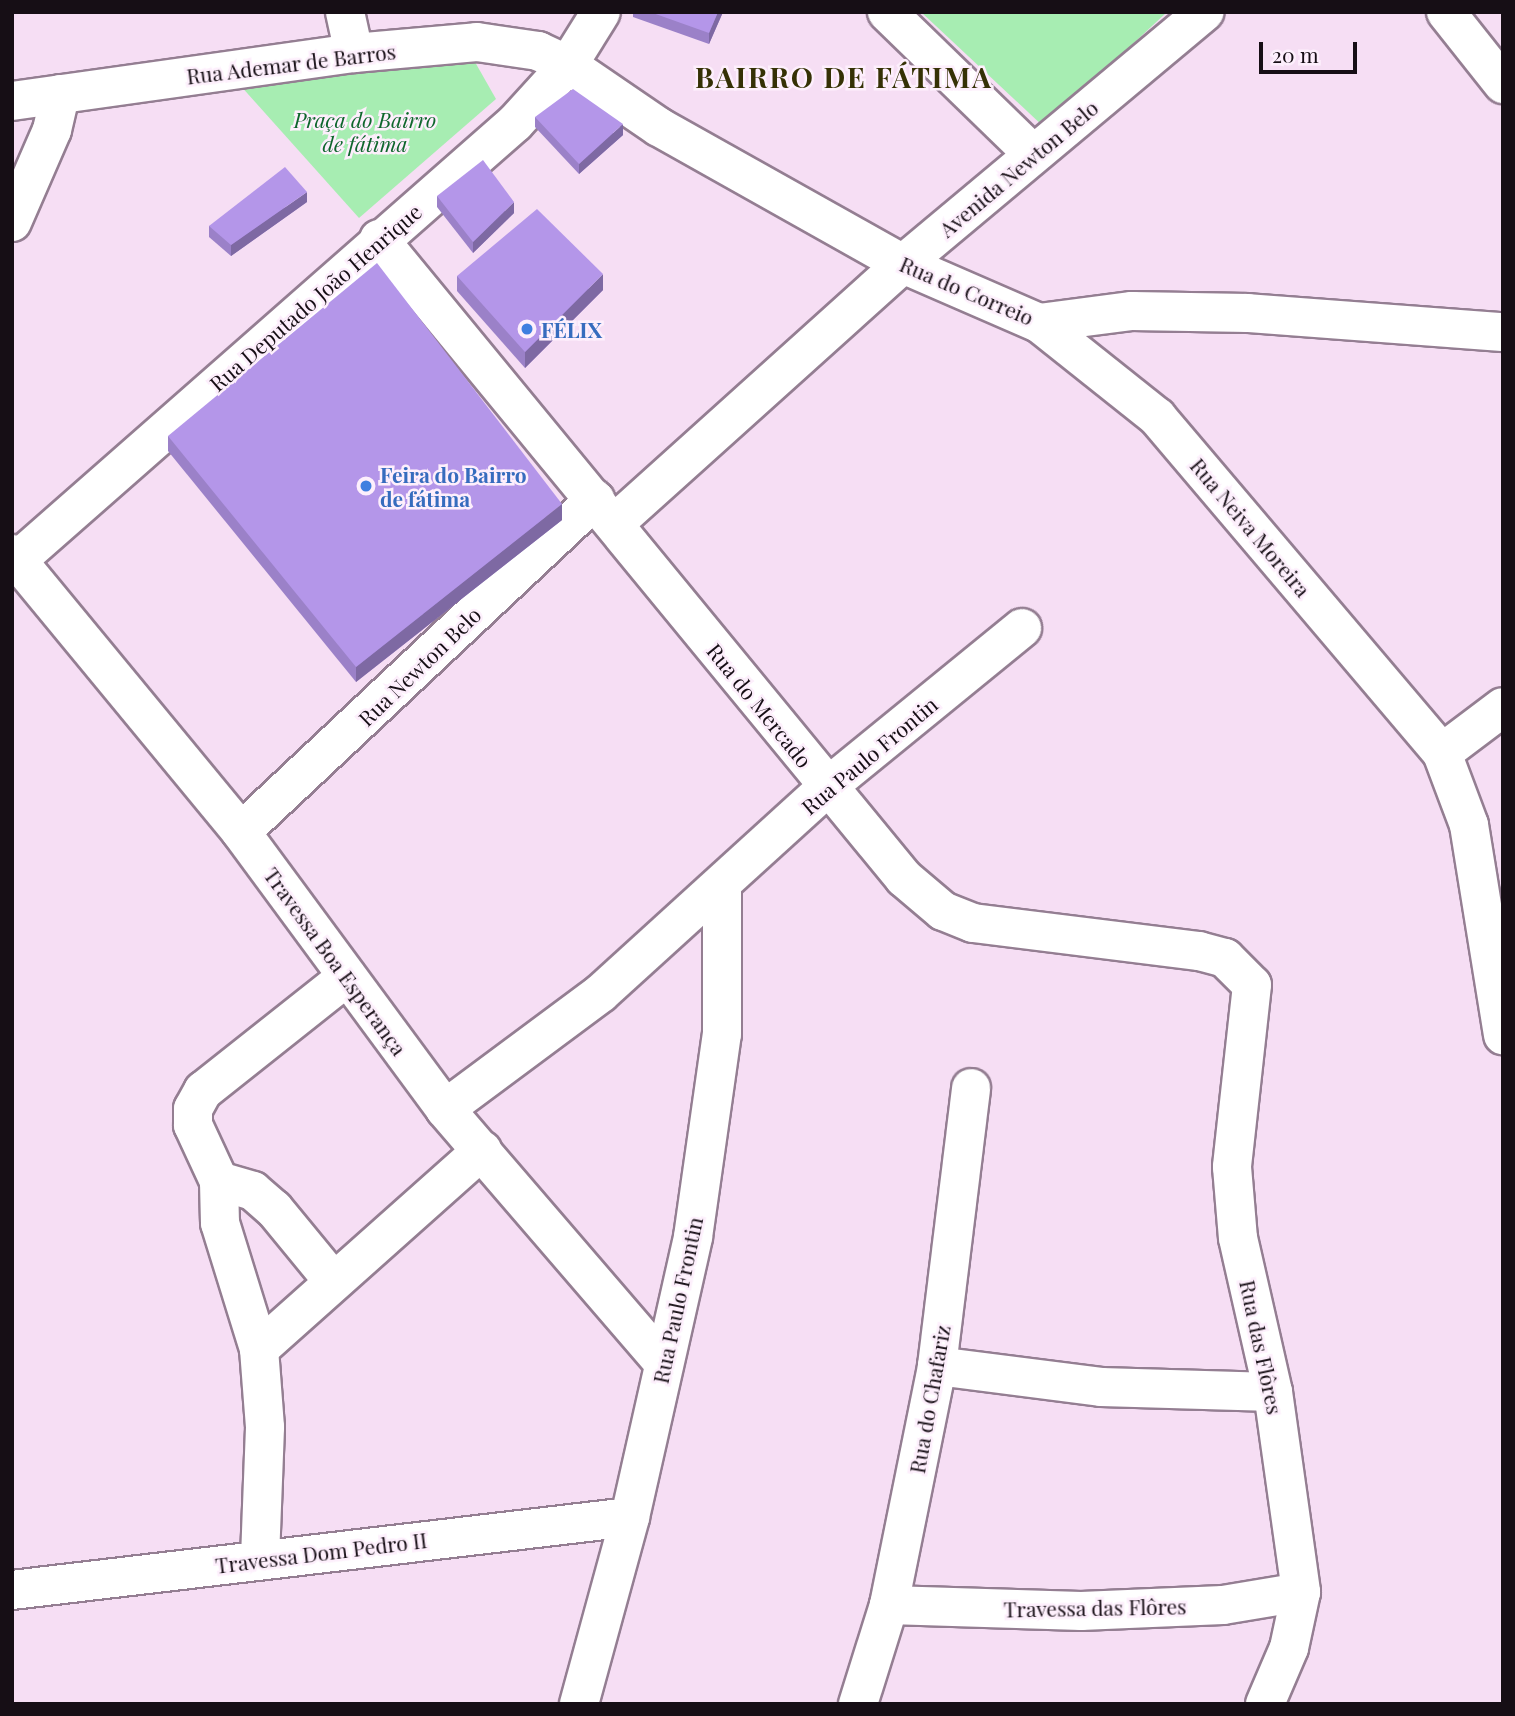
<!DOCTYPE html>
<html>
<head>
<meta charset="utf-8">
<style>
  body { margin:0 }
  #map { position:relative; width:1515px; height:1716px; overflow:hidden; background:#f6def4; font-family:"Playfair Display",serif }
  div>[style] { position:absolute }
  .green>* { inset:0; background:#a7edb2 }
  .roads { filter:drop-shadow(2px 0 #947e92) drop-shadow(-2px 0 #947e92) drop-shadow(0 2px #947e92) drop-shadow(0 -2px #947e92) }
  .minor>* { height:38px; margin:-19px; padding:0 19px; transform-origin:19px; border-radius:19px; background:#fff }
  .major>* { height:38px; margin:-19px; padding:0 19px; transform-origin:19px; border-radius:19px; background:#fff }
  .wall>* { inset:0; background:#9b81c8 }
  .shaded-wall>* { inset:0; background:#7e69a3 }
  .building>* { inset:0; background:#b496e9 }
  .dots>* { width:19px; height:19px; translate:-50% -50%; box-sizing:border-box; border:4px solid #fdeffc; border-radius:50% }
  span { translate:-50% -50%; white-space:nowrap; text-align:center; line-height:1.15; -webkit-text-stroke:5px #fdeffc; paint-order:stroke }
  .street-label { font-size:21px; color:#160e15 }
  .park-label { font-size:21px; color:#0e662c; font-style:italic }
  .shop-label { font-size:21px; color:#366cbe; font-weight:700 }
  .left { translate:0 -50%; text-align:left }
  .district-label { font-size:28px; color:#353105; font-weight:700; letter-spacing:2px }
  .frame { position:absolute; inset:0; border:14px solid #160e15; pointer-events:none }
  .scale { position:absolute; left:1259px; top:42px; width:98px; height:32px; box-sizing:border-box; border:4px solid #160e15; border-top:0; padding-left:9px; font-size:21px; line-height:24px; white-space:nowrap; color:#160e15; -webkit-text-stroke:5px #fdeffc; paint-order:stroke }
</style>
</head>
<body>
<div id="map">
  <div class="green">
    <i style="clip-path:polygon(921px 12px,1167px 12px,1044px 127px)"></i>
    <i style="clip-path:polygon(471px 55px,496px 99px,359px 218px,239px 84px)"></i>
  </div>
  <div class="roads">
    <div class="minor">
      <i style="left:345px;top:12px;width:42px;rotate:77.6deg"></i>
      <i style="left:887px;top:12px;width:204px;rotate:44.2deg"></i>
      <i style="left:1446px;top:12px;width:92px;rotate:51.6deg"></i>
      <i style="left:568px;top:65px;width:110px;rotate:34.3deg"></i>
      <i style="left:659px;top:127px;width:280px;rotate:29.3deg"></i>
      <i style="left:903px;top:264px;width:148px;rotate:23.5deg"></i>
      <i style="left:1039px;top:323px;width:94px;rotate:-7.4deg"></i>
      <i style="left:1132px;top:311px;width:116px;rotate:1deg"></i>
      <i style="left:1248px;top:313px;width:256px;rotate:4.3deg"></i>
      <i style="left:12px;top:222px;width:100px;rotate:-66.5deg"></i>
      <i style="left:52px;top:130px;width:37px;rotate:-77deg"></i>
      <i style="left:379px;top:239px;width:827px;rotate:50.59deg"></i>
      <i style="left:904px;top:878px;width:51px;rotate:40.2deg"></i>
      <i style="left:943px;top:911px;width:32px;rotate:22deg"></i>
      <i style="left:973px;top:923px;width:228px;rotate:7.1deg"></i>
      <i style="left:1199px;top:951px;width:27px;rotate:15deg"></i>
      <i style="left:1225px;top:958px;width:38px;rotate:45deg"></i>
      <i style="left:1252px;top:985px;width:183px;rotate:96.3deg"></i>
      <i style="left:1232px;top:1167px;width:71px;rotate:85.2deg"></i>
      <i style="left:1238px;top:1238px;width:158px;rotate:77.2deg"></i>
      <i style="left:1273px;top:1392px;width:202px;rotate:82deg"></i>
      <i style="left:1301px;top:1592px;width:57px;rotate:102.1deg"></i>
      <i style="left:1289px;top:1648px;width:61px;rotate:113.2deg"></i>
      <i style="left:1039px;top:323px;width:151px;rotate:38.5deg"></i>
      <i style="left:1157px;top:417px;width:441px;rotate:49.7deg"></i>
      <i style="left:1442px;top:753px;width:77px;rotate:69.4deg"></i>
      <i style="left:1469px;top:825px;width:213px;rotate:80.8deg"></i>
      <i style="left:615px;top:523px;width:387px;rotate:-42deg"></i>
      <i style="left:903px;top:264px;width:393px;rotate:-39.9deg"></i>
      <i style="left:12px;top:554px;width:360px;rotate:50.5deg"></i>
      <i style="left:241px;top:832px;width:344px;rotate:53.6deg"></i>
      <i style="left:445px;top:1109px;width:336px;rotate:49.3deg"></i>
      <i style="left:1442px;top:753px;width:76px;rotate:-37deg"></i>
      <i style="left:241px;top:832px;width:486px;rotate:-43.2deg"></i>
      <i style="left:445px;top:1109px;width:194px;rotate:-36.6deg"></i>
      <i style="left:601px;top:993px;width:304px;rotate:-42.3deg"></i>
      <i style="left:826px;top:788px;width:253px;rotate:-39.2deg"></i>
      <i style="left:219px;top:1181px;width:35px;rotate:16deg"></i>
      <i style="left:253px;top:1191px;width:28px;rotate:41deg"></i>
      <i style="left:274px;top:1209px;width:94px;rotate:50.6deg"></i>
      <i style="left:259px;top:1349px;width:299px;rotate:-41.7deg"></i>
      <i style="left:937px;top:1366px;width:165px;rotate:7.3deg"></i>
      <i style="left:1101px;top:1387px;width:172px;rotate:1.7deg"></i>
      <i style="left:260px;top:1558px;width:131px;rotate:-87.8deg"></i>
      <i style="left:265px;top:1427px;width:78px;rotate:-94.4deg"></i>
      <i style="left:259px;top:1349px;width:132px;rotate:-107.2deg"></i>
      <i style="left:220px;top:1223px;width:42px;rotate:-91.4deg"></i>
      <i style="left:219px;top:1181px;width:62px;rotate:-114.9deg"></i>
      <i style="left:193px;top:1125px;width:16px;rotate:-90deg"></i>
      <i style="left:193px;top:1109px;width:21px;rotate:-61deg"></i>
      <i style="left:203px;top:1091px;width:184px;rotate:-38.4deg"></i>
      <i style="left:12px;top:1590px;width:622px;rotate:-6.74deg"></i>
      <i style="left:889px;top:1605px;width:192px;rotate:1.8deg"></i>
      <i style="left:1081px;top:1611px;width:142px;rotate:-2.4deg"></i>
      <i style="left:1223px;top:1605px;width:79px;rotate:-9.5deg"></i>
      <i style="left:579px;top:1704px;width:194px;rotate:-74.7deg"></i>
      <i style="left:630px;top:1517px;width:287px;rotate:-77.3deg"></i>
      <i style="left:693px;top:1237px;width:205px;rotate:-81.9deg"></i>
      <i style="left:722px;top:1034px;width:145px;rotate:-90deg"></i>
      <i style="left:858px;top:1704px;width:104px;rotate:-72.6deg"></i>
      <i style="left:889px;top:1605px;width:244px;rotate:-78.6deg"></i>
      <i style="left:937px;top:1366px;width:280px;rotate:-83deg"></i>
    </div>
    <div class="major">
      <i style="left:12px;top:101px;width:345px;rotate:-8deg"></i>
      <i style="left:354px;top:53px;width:123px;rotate:-5.1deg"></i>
      <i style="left:477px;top:42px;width:62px;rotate:8.4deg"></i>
      <i style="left:538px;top:51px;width:33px;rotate:25deg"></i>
      <i style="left:12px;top:565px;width:670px;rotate:-41.31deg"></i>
      <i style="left:515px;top:123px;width:79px;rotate:-47.6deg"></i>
      <i style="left:568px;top:65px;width:62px;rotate:-58.1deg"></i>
    </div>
  </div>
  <div class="wall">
    <i style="clip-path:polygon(633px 12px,723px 12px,709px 44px,633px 17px)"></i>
    <i style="clip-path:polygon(535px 117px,623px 135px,579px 174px,535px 127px)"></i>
    <i style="clip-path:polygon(437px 196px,514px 213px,473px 253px,437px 207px)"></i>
    <i style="clip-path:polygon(307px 202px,231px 256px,209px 237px,209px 226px)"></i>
    <i style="clip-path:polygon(457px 276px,603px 290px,525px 368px,457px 291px)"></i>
    <i style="clip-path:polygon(168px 436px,562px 520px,356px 682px,168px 451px)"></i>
  </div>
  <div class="shaded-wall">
    <i style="clip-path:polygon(718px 12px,723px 12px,709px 44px,709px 33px)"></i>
    <i style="clip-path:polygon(623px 124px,623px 135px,579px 174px,579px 164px)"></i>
    <i style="clip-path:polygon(307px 192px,307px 202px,231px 256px,231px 245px)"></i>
    <i style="clip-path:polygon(514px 202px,514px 213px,473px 253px,473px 242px)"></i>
    <i style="clip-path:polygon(603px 274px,603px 290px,525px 368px,525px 352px)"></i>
    <i style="clip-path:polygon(562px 504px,562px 520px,356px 682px,356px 667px)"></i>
  </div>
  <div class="building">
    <i style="clip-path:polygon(650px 12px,718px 12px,709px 33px)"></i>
    <i style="clip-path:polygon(573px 89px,623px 124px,579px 164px,535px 117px)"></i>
    <i style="clip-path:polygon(483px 160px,514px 202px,473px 242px,437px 196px)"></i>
    <i style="clip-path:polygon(285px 167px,307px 192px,231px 245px,209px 226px)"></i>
    <i style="clip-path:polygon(537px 209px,603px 274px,525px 352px,457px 276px)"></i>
    <i style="clip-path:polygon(377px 263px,562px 504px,356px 667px,168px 436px)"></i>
  </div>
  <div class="dots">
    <i style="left:527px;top:329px;background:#3f7fe0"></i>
    <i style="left:366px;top:486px;background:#3f7fe0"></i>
  </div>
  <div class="street-label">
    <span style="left:291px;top:63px;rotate:-7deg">Rua Ademar de Barros</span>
    <span style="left:1018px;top:168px;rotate:-40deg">Avenida Newton Belo</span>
    <span style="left:967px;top:290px;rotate:23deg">Rua do Correio</span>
    <span style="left:315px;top:297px;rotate:-41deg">Rua Deputado João Henrique</span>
    <span style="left:1251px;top:527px;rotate:50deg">Rua Neiva Moreira</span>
    <span style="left:419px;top:666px;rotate:-44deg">Rua Newton Belo</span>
    <span style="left:760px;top:705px;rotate:51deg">Rua do Mercado</span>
    <span style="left:869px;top:755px;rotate:-40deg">Rua Paulo Frontin</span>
    <span style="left:336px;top:961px;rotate:54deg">Travessa Boa Esperança</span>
    <span style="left:677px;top:1300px;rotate:-78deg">Rua Paulo Frontin</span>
    <span style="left:1262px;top:1347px;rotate:78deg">Rua das Flôres</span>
    <span style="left:929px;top:1399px;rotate:-80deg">Rua do Chafariz</span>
    <span style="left:321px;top:1552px;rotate:-7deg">Travessa Dom Pedro II</span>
    <span style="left:1095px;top:1607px;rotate:-1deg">Travessa das Flôres</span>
  </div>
  <div class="park-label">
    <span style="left:365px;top:131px">Praça do Bairro<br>de fátima</span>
  </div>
  <div class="shop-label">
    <span class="left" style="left:541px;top:329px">FÉLIX</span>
    <span class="left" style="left:380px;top:486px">Feira do Bairro<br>de fátima</span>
  </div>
  <div class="district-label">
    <span style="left:844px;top:77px">BAIRRO DE FÁTIMA</span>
  </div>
  <div class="frame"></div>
  <div class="scale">20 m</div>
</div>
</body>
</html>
